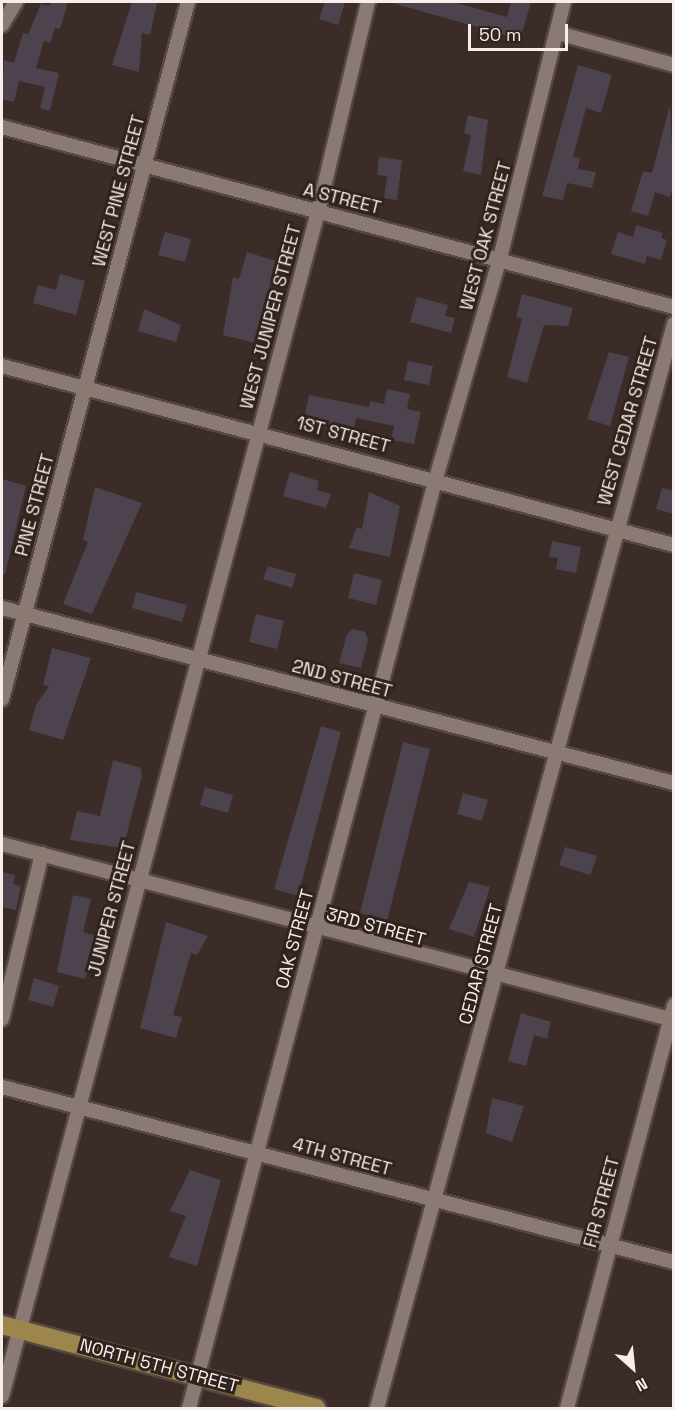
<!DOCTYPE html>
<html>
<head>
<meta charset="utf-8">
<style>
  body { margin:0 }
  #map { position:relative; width:675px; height:1410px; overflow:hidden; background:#3b2c27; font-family:"Space Grotesk",sans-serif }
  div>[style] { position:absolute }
  .building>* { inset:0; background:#4c434f }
  .roads { filter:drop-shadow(2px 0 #544843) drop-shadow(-2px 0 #544843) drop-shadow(0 2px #544843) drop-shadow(0 -2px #544843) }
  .minor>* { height:14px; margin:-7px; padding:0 7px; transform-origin:7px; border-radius:7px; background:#8b7973 }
  .major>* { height:18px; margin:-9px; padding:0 9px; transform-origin:9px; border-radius:9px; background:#9d864c }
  span { translate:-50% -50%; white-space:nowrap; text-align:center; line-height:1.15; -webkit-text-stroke:6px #30221d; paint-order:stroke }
  .street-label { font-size:18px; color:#f7ede9 }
  .frame { position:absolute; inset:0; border:3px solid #f7ede9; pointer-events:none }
  .north { position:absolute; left:603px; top:1338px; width:60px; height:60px; -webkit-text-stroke:4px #30221d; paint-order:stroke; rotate:153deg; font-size:16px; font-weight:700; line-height:24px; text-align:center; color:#f7ede9 }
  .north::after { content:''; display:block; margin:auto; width:21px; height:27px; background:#f7ede9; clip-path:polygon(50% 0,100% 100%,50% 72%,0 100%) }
  .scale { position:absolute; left:468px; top:24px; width:100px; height:27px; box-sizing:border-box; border:3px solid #f7ede9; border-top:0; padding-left:8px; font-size:18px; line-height:21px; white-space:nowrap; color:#f7ede9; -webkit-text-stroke:4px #30221d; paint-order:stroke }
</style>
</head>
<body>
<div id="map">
  <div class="building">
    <i style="clip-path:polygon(51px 2px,68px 2px,60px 29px,55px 28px,50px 43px,44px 41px,36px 68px,59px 73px,50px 111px,40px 108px,45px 87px,19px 81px,14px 102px,2px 99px,4px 60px,14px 63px,23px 33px,28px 34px,41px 4px,49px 6px)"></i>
    <i style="clip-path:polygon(132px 2px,157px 3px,150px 35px,142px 33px,139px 72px,112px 65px)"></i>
    <i style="clip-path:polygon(325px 2px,345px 2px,338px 25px,319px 19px)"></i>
    <i style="clip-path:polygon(389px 2px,453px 2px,507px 17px,511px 2px,531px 2px,520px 39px)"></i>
    <i style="clip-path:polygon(578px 65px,612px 75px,601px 113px,586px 108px,573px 157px,580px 158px,578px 169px,596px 172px,592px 188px,567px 183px,563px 200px,542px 196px)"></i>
    <i style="clip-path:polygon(670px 105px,674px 183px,670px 197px,655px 192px,648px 216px,631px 211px,643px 171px,652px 173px)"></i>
    <i style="clip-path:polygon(468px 115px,488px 120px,481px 175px,463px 171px,471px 135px,464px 133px)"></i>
    <i style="clip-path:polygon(379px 157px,402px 160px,397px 200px,384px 198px,387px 176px,377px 175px)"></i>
    <i style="clip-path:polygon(636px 225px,663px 233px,661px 238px,667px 240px,661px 260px,647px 256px,645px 264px,611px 254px,618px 232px,633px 237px)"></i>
    <i style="clip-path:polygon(165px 232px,191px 239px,185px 262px,158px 255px)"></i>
    <i style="clip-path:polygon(247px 252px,276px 261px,255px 343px,223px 335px,233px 277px,239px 279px)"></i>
    <i style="clip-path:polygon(60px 274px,85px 281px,76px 315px,33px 303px,38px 285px,56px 290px)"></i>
    <i style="clip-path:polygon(522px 294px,573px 308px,568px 326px,544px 325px,527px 383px,507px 377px,522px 319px,516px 317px)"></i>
    <i style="clip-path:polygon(417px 297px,448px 305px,445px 316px,455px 318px,451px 333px,410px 322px)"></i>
    <i style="clip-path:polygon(144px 309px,181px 325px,176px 342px,138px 331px)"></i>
    <i style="clip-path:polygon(609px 352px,629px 357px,610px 426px,587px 419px)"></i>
    <i style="clip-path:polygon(408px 361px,433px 366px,429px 385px,404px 380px)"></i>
    <i style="clip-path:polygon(387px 389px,410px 394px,407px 409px,421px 412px,414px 444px,391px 440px,394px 426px,356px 418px,354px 429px,337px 425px,336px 432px,304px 419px,309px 395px,369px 407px,370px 401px,384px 404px)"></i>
    <i style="clip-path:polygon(290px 472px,319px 481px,317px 490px,331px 494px,326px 508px,283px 496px)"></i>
    <i style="clip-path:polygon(2px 479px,26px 486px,5px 574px,2px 574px)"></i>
    <i style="clip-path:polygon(95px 487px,142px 503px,92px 614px,63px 604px,88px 542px,83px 540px)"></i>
    <i style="clip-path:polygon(662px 488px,674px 491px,674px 514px,656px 509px)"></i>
    <i style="clip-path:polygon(369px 492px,400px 506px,390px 557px,349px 548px,357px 527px,362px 529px)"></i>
    <i style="clip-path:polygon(552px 541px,581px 547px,576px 573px,556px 569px,558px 558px,549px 557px)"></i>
    <i style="clip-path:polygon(268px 566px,296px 574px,292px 588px,263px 579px)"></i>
    <i style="clip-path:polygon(354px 573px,382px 580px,376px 605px,348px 598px)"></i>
    <i style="clip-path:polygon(136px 592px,187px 605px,182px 622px,132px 608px)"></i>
    <i style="clip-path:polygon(256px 614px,284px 621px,277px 649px,249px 642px)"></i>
    <i style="clip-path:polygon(353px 629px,365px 632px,368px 640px,361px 668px,339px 663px,347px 634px)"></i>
    <i style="clip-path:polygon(52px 648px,91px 658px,63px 740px,29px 730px,36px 705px,49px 686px,43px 685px)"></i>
    <i style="clip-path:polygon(321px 726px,341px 732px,298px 896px,274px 889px)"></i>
    <i style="clip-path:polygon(403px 742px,430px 749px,387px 921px,360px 913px)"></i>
    <i style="clip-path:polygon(113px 760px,141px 768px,142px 776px,123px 848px,70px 840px,77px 811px,100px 816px)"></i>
    <i style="clip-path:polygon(205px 787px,233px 795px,228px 813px,200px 805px)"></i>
    <i style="clip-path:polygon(463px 793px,488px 800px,482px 821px,457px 814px)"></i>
    <i style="clip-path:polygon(565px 847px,597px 856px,590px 875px,559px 865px)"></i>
    <i style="clip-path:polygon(2px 872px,15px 875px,13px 884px,21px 886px,16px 910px,2px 907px)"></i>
    <i style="clip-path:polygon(469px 882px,490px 887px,474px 937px,449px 929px)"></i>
    <i style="clip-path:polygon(73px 895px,91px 899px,83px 932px,99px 937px,85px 979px,57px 972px)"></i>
    <i style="clip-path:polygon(166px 922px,208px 936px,197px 955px,191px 953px,173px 1015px,182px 1017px,176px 1038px,140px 1028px)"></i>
    <i style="clip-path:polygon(34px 978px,59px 986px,53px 1007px,28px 1000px)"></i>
    <i style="clip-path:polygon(521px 1013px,551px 1022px,547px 1039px,534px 1035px,526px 1066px,508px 1061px)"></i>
    <i style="clip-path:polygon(492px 1098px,524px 1106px,512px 1142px,486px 1133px)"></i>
    <i style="clip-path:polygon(190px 1170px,221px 1180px,197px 1266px,169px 1257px,186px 1216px,170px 1211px)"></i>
  </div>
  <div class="roads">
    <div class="minor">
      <i style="left:2px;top:25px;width:27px;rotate:-59deg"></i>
      <i style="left:558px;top:33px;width:120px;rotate:15.4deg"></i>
      <i style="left:2px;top:127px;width:696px;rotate:15deg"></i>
      <i style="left:2px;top:366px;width:695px;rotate:14.92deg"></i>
      <i style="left:2px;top:608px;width:694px;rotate:14.6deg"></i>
      <i style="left:2px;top:699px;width:721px;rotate:-75.06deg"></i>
      <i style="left:2px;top:844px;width:695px;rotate:14.68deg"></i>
      <i style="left:2px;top:1019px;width:170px;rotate:-76.4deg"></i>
      <i style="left:2px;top:1087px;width:694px;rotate:14.6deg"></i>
      <i style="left:2px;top:1396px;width:1225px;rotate:-75.06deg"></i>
      <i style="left:318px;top:212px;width:216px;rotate:-76.6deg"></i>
      <i style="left:189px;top:1408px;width:962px;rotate:-75.13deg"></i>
      <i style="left:436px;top:478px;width:229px;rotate:-73.8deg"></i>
      <i style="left:500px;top:258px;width:264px;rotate:-76deg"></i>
      <i style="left:377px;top:1408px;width:1124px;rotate:-74.68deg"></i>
      <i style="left:567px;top:1408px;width:417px;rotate:-75.1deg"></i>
    </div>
    <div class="major">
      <i style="left:2px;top:1325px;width:325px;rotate:14.8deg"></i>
    </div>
  </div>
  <div class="street-label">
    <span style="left:119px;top:191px;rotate:-75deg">WEST PINE STREET</span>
    <span style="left:342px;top:199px;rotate:14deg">A STREET</span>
    <span style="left:486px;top:236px;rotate:-75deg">WEST OAK STREET</span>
    <span style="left:271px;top:317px;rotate:-75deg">WEST JUNIPER STREET</span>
    <span style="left:628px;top:421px;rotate:-74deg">WEST CEDAR STREET</span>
    <span style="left:343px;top:435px;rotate:15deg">1ST STREET</span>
    <span style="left:35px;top:505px;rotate:-75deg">PINE STREET</span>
    <span style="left:342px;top:679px;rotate:15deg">2ND STREET</span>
    <span style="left:112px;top:909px;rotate:-75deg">JUNIPER STREET</span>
    <span style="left:376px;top:927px;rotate:15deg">3RD STREET</span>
    <span style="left:295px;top:939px;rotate:-75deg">OAK STREET</span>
    <span style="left:481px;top:964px;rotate:-75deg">CEDAR STREET</span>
    <span style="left:342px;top:1157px;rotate:15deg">4TH STREET</span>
    <span style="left:602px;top:1202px;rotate:-75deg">FIR STREET</span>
    <span style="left:159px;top:1366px;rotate:15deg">NORTH 5TH STREET</span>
  </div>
  <div class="frame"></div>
  <div class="north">N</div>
  <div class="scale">50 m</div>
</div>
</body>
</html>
